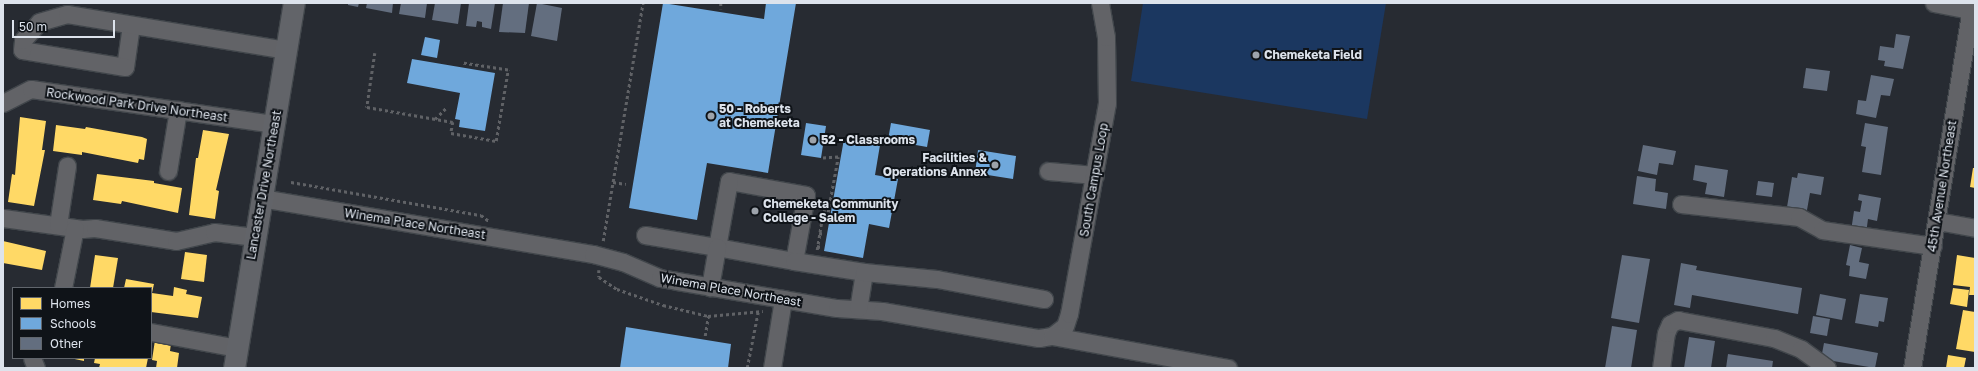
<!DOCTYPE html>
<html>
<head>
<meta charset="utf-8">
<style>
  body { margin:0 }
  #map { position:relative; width:1978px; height:371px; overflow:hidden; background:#272b32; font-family:"Golos Text",sans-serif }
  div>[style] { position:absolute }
  .green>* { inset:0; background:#1b3760 }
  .homes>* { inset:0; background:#ffd966 }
  .schools>* { inset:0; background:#6fa8dc }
  .building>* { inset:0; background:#636e7f }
  .path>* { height:2.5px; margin-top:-1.25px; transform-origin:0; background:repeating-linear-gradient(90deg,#606266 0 3px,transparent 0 6px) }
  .roads { filter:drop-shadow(1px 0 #41464b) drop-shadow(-1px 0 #41464b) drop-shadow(0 1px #41464b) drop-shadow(0 -1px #41464b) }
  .minor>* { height:17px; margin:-8.5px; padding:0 8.5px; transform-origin:8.5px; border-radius:8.5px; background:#626367 }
  .major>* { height:21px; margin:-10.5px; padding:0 10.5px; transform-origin:10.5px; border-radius:10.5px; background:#626469 }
  .dots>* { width:11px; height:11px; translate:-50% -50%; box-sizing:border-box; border:2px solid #0f1318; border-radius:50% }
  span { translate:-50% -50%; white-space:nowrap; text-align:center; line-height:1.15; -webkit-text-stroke:4px #0f1318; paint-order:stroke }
  .poi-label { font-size:12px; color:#dde3ec; font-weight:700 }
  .left { translate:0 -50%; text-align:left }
  .right { translate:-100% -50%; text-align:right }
  .street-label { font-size:12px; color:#dde3ec }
  .frame { position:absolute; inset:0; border:4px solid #dde3ec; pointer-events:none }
  .legend { position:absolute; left:12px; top:287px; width:140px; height:72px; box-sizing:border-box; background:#0f1318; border:1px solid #61666d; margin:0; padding:5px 7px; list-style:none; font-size:12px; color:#dde3ec }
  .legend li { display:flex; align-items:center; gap:8px; height:20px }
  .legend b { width:20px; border:1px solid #61666d }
  .scale { position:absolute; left:12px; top:20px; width:103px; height:18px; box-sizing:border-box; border:2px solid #dde3ec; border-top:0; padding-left:5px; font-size:12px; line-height:14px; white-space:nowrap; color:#dde3ec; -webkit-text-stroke:3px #0f1318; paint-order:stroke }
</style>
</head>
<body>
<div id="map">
  <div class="green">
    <i style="clip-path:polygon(1143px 3px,1386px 3px,1367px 119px,1131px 81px)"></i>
  </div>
  <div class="homes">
    <i style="clip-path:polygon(20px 117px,46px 121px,42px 150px,45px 150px,34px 206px,8px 202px,12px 174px,15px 175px)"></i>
    <i style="clip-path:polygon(56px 125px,85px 129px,86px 127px,142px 137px,147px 139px,144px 160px,139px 159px,138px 163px,82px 152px,82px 155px,53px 151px)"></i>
    <i style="clip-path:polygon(203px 130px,229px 134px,216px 190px,219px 191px,215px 219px,189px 215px,196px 158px,198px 158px)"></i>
    <i style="clip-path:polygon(1973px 168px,1975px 168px,1975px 188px,1970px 187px)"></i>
    <i style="clip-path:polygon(97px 174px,154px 181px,154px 183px,182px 188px,178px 213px,122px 201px,121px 204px,93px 200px)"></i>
    <i style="clip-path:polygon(3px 241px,46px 251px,42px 270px,3px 263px)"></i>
    <i style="clip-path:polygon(185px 252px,207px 255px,204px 282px,181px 279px)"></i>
    <i style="clip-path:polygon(95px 255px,118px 258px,113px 288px,90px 288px)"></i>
    <i style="clip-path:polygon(1957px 255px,1975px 258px,1975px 295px,1969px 295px,1970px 287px,1953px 285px)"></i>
    <i style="clip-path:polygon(126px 279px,154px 284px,152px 293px,173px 296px,174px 287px,187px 290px,186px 294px,202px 297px,198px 318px,151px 312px,151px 288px,124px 288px)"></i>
    <i style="clip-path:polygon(1953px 288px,1969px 290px,1967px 307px,1950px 304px)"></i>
    <i style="clip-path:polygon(1963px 310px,1975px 312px,1975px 352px,1956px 349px)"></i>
    <i style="clip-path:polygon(155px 340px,171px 343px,170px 351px,179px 353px,177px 368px,156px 368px,157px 361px,152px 360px)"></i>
    <i style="clip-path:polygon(1948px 355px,1966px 358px,1964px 368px,1946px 368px)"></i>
    <i style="clip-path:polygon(70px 358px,84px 358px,84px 361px)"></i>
    <i style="clip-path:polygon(95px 358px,148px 358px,146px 368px,99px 368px,100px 364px,94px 363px)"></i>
  </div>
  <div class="schools">
    <i style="clip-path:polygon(663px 3px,764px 19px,766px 3px,796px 3px,768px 173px,707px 163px,697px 220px,629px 208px)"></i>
    <i style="clip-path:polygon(425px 37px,440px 40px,437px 58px,421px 55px)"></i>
    <i style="clip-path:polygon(412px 59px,495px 73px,485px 131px,459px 127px,460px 120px,455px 119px,460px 93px,407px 83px)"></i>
    <i style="clip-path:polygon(806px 123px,826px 126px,821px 158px,801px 155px)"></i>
    <i style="clip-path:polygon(891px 123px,930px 130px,927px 147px,888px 140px)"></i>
    <i style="clip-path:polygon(844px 139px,880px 145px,875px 175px,898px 179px,889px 228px,869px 224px,863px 258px,824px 251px)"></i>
    <i style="clip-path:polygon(978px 150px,1016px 156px,1013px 179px,975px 173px)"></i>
    <i style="clip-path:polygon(626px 327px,731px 344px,728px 368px,620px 368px)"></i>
  </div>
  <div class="building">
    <i style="clip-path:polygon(348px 3px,359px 3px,358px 7px,348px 5px)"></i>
    <i style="clip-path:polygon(367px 3px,393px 3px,392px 13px,366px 8px)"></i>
    <i style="clip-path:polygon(401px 3px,427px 3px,425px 18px,399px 14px)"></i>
    <i style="clip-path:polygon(435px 3px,461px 3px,458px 24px,432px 20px)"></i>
    <i style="clip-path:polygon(469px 3px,495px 3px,491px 29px,482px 27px,482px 22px,477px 21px,476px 27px,466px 26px)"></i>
    <i style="clip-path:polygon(503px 3px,529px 3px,525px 33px,499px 32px)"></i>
    <i style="clip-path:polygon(537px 3px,562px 8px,557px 41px,531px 36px)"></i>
    <i style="clip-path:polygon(1896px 34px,1910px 36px,1903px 69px,1884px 66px,1885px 61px,1878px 60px,1880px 46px,1894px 48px)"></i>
    <i style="clip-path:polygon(1806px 68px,1830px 71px,1827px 91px,1803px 88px)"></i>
    <i style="clip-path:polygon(1871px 75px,1894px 79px,1890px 96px,1881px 95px,1876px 118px,1856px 114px,1858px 100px,1866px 101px)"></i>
    <i style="clip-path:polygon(1865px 123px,1888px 127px,1881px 175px,1862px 172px,1866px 147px,1861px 146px)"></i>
    <i style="clip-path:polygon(1643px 145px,1676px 151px,1673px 165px,1659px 163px,1657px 175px,1638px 171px)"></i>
    <i style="clip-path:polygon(1695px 165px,1728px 170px,1724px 197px,1705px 194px,1707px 183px,1693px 180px)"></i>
    <i style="clip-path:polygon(1798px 173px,1824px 177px,1821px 195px,1810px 193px,1807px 210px,1787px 207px,1792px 177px,1797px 178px)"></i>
    <i style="clip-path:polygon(1637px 176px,1656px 179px,1655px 191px,1668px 193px,1666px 209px,1633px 204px)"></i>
    <i style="clip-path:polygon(1758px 181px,1774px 183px,1772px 197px,1756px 195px)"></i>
    <i style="clip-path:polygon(1859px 194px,1881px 198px,1877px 221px,1868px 219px,1866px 234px,1851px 231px,1854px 211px,1860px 212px,1862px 201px,1858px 200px)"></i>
    <i style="clip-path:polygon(1850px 245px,1862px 248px,1859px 262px,1869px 264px,1866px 279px,1849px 276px,1850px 266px,1846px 265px)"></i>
    <i style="clip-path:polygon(1622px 255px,1650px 259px,1639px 323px,1611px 318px)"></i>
    <i style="clip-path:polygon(1681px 263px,1697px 266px,1696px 270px,1802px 288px,1798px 314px,1692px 295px,1690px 308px,1674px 305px)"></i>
    <i style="clip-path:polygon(1820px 294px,1846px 299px,1842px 320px,1816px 315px)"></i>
    <i style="clip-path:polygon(1860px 294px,1888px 298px,1884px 322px,1879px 321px,1878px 327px,1855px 323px)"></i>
    <i style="clip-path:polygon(1813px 316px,1830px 319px,1827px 336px,1810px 333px)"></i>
    <i style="clip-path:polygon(1612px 326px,1637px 330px,1631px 368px,1605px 368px)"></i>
    <i style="clip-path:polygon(1689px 337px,1715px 341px,1711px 368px,1684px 368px)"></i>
    <i style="clip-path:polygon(1824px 343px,1878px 353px,1875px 368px,1821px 359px)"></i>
    <i style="clip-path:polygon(1728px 354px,1773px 361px,1772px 368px,1726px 368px)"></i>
  </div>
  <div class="path">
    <i style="left:721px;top:3px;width:6px;rotate:90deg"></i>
    <i style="left:692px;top:4px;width:1px;rotate:-90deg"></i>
    <i style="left:375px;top:53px;width:55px;rotate:98.4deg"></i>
    <i style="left:367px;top:107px;width:87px;rotate:9.9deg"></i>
    <i style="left:453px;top:122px;width:11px;rotate:100deg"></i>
    <i style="left:451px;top:133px;width:46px;rotate:10.1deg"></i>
    <i style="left:496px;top:141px;width:72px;rotate:-80.4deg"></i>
    <i style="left:508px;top:70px;width:46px;rotate:-171.2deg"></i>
    <i style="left:435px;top:119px;width:17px;rotate:-45deg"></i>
    <i style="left:291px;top:182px;width:193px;rotate:9.9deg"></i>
    <i style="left:481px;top:215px;width:10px;rotate:37deg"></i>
    <i style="left:613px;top:182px;width:13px;rotate:9deg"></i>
    <i style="left:819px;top:233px;width:5px;rotate:11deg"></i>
    <i style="left:603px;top:241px;width:241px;rotate:-80.5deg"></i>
    <i style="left:817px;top:246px;width:4px;rotate:14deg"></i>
    <i style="left:817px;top:250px;width:39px;rotate:-81deg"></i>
    <i style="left:823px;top:211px;width:5px;rotate:11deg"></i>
    <i style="left:828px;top:212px;width:56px;rotate:-79.7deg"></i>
    <i style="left:838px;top:157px;width:15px;rotate:176deg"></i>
    <i style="left:599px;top:270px;width:7px;rotate:90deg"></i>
    <i style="left:599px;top:277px;width:22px;rotate:34deg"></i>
    <i style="left:617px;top:289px;width:49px;rotate:19.2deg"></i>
    <i style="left:663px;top:305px;width:46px;rotate:13.7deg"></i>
    <i style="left:708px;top:316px;width:55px;rotate:-5.2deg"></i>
    <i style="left:705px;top:336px;width:20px;rotate:-81deg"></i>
    <i style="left:747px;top:368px;width:57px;rotate:-78.9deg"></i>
  </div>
  <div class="roads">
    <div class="minor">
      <i style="left:1934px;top:3px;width:38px;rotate:11deg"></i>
      <i style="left:131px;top:25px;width:42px;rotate:98.1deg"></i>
      <i style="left:125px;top:67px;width:104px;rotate:-170.6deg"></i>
      <i style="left:22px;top:50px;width:10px;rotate:-84deg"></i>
      <i style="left:23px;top:40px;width:24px;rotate:-48deg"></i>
      <i style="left:39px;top:22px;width:29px;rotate:-16deg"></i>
      <i style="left:67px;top:14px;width:223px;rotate:9.3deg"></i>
      <i style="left:3px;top:103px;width:31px;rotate:-27deg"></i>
      <i style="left:31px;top:89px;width:246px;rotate:8.2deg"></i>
      <i style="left:168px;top:171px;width:62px;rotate:-80.7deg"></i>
      <i style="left:1048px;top:171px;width:47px;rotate:4.9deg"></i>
      <i style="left:729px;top:181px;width:78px;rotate:10.3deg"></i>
      <i style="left:806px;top:195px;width:67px;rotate:100.3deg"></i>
      <i style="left:794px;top:261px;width:78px;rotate:-169.7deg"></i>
      <i style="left:717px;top:247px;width:67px;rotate:-79.7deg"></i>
      <i style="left:261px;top:198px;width:337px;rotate:9.6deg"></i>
      <i style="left:593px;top:254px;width:31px;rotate:15deg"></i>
      <i style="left:623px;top:262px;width:40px;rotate:23.4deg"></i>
      <i style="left:660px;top:278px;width:17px;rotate:10deg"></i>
      <i style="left:677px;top:281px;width:162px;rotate:9.6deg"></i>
      <i style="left:837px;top:308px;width:45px;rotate:3.8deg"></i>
      <i style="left:882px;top:311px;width:159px;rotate:9.8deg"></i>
      <i style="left:1039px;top:338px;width:13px;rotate:-9deg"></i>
      <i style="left:1052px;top:336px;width:16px;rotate:-38deg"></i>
      <i style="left:1065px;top:326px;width:13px;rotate:-72deg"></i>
      <i style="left:1069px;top:314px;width:214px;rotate:-79.8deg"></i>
      <i style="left:1107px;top:103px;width:66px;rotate:-90.9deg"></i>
      <i style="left:1106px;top:37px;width:35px;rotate:-100deg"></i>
      <i style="left:1681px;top:204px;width:119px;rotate:6.3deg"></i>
      <i style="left:1799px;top:217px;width:26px;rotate:29deg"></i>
      <i style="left:1822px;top:230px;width:112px;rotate:8.2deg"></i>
      <i style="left:3px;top:218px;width:80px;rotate:7.9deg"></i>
      <i style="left:82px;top:229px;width:13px;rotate:-4deg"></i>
      <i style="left:95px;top:228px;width:82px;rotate:9.1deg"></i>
      <i style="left:176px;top:241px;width:39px;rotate:-13deg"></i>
      <i style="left:214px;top:232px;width:41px;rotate:7deg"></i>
      <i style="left:1937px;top:221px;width:39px;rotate:10deg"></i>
      <i style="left:58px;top:225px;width:60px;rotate:-81.3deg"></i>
      <i style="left:645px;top:235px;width:73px;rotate:9.5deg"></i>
      <i style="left:717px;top:247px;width:41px;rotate:99.9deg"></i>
      <i style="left:794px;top:261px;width:71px;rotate:8.9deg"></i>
      <i style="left:864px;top:272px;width:36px;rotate:99deg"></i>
      <i style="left:864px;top:272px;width:73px;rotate:5.5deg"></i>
      <i style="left:937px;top:279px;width:109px;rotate:10.6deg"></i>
      <i style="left:63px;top:288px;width:61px;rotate:-78.7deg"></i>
      <i style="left:151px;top:332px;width:87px;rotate:10.5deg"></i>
      <i style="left:1052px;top:336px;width:179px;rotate:10.3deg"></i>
      <i style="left:32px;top:358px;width:11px;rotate:68deg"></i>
      <i style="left:772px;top:368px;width:70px;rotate:-80.9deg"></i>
      <i style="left:1661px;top:368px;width:35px;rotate:-82deg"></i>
      <i style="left:1666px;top:333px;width:10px;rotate:-66deg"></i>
      <i style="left:1670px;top:324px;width:9px;rotate:-27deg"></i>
      <i style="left:1678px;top:320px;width:98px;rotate:10.6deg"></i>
      <i style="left:1774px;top:338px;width:29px;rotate:22deg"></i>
      <i style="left:1801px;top:349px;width:32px;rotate:36deg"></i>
      <i style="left:1912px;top:368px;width:370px;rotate:-80.7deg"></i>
    </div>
    <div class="major">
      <i style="left:234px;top:368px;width:370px;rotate:-80.7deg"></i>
    </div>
  </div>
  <div class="dots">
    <i style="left:1256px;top:55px;background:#9da3ab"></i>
    <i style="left:711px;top:116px;background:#9da3ab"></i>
    <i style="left:813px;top:140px;background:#9da3ab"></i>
    <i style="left:995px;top:165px;background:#9da3ab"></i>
    <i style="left:755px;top:211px;background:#9da3ab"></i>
  </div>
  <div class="poi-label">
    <span class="left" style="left:1264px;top:55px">Chemeketa Field</span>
    <span class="left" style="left:719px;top:116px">50 - Roberts<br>at Chemeketa</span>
    <span class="left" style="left:821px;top:140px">52 - Classrooms</span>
    <span class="right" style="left:987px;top:165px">Facilities &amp;<br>Operations Annex</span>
    <span class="left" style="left:763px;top:211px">Chemeketa Community<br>College - Salem</span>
  </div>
  <div class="street-label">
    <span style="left:137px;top:105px;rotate:8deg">Rockwood Park Drive Northeast</span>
    <span style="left:1094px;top:180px;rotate:-80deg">South Campus Loop</span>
    <span style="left:264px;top:185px;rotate:-80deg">Lancaster Drive Northeast</span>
    <span style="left:1942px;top:186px;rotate:-81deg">45th Avenue Northeast</span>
    <span style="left:415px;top:224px;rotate:9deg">Winema Place Northeast</span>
    <span style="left:731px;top:290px;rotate:10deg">Winema Place Northeast</span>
  </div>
  <div class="frame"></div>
  <ul class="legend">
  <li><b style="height:11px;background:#ffd966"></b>Homes</li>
  <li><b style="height:11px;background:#6fa8dc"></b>Schools</li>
  <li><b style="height:11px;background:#636e7f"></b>Other</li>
  </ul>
  <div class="scale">50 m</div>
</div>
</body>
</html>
